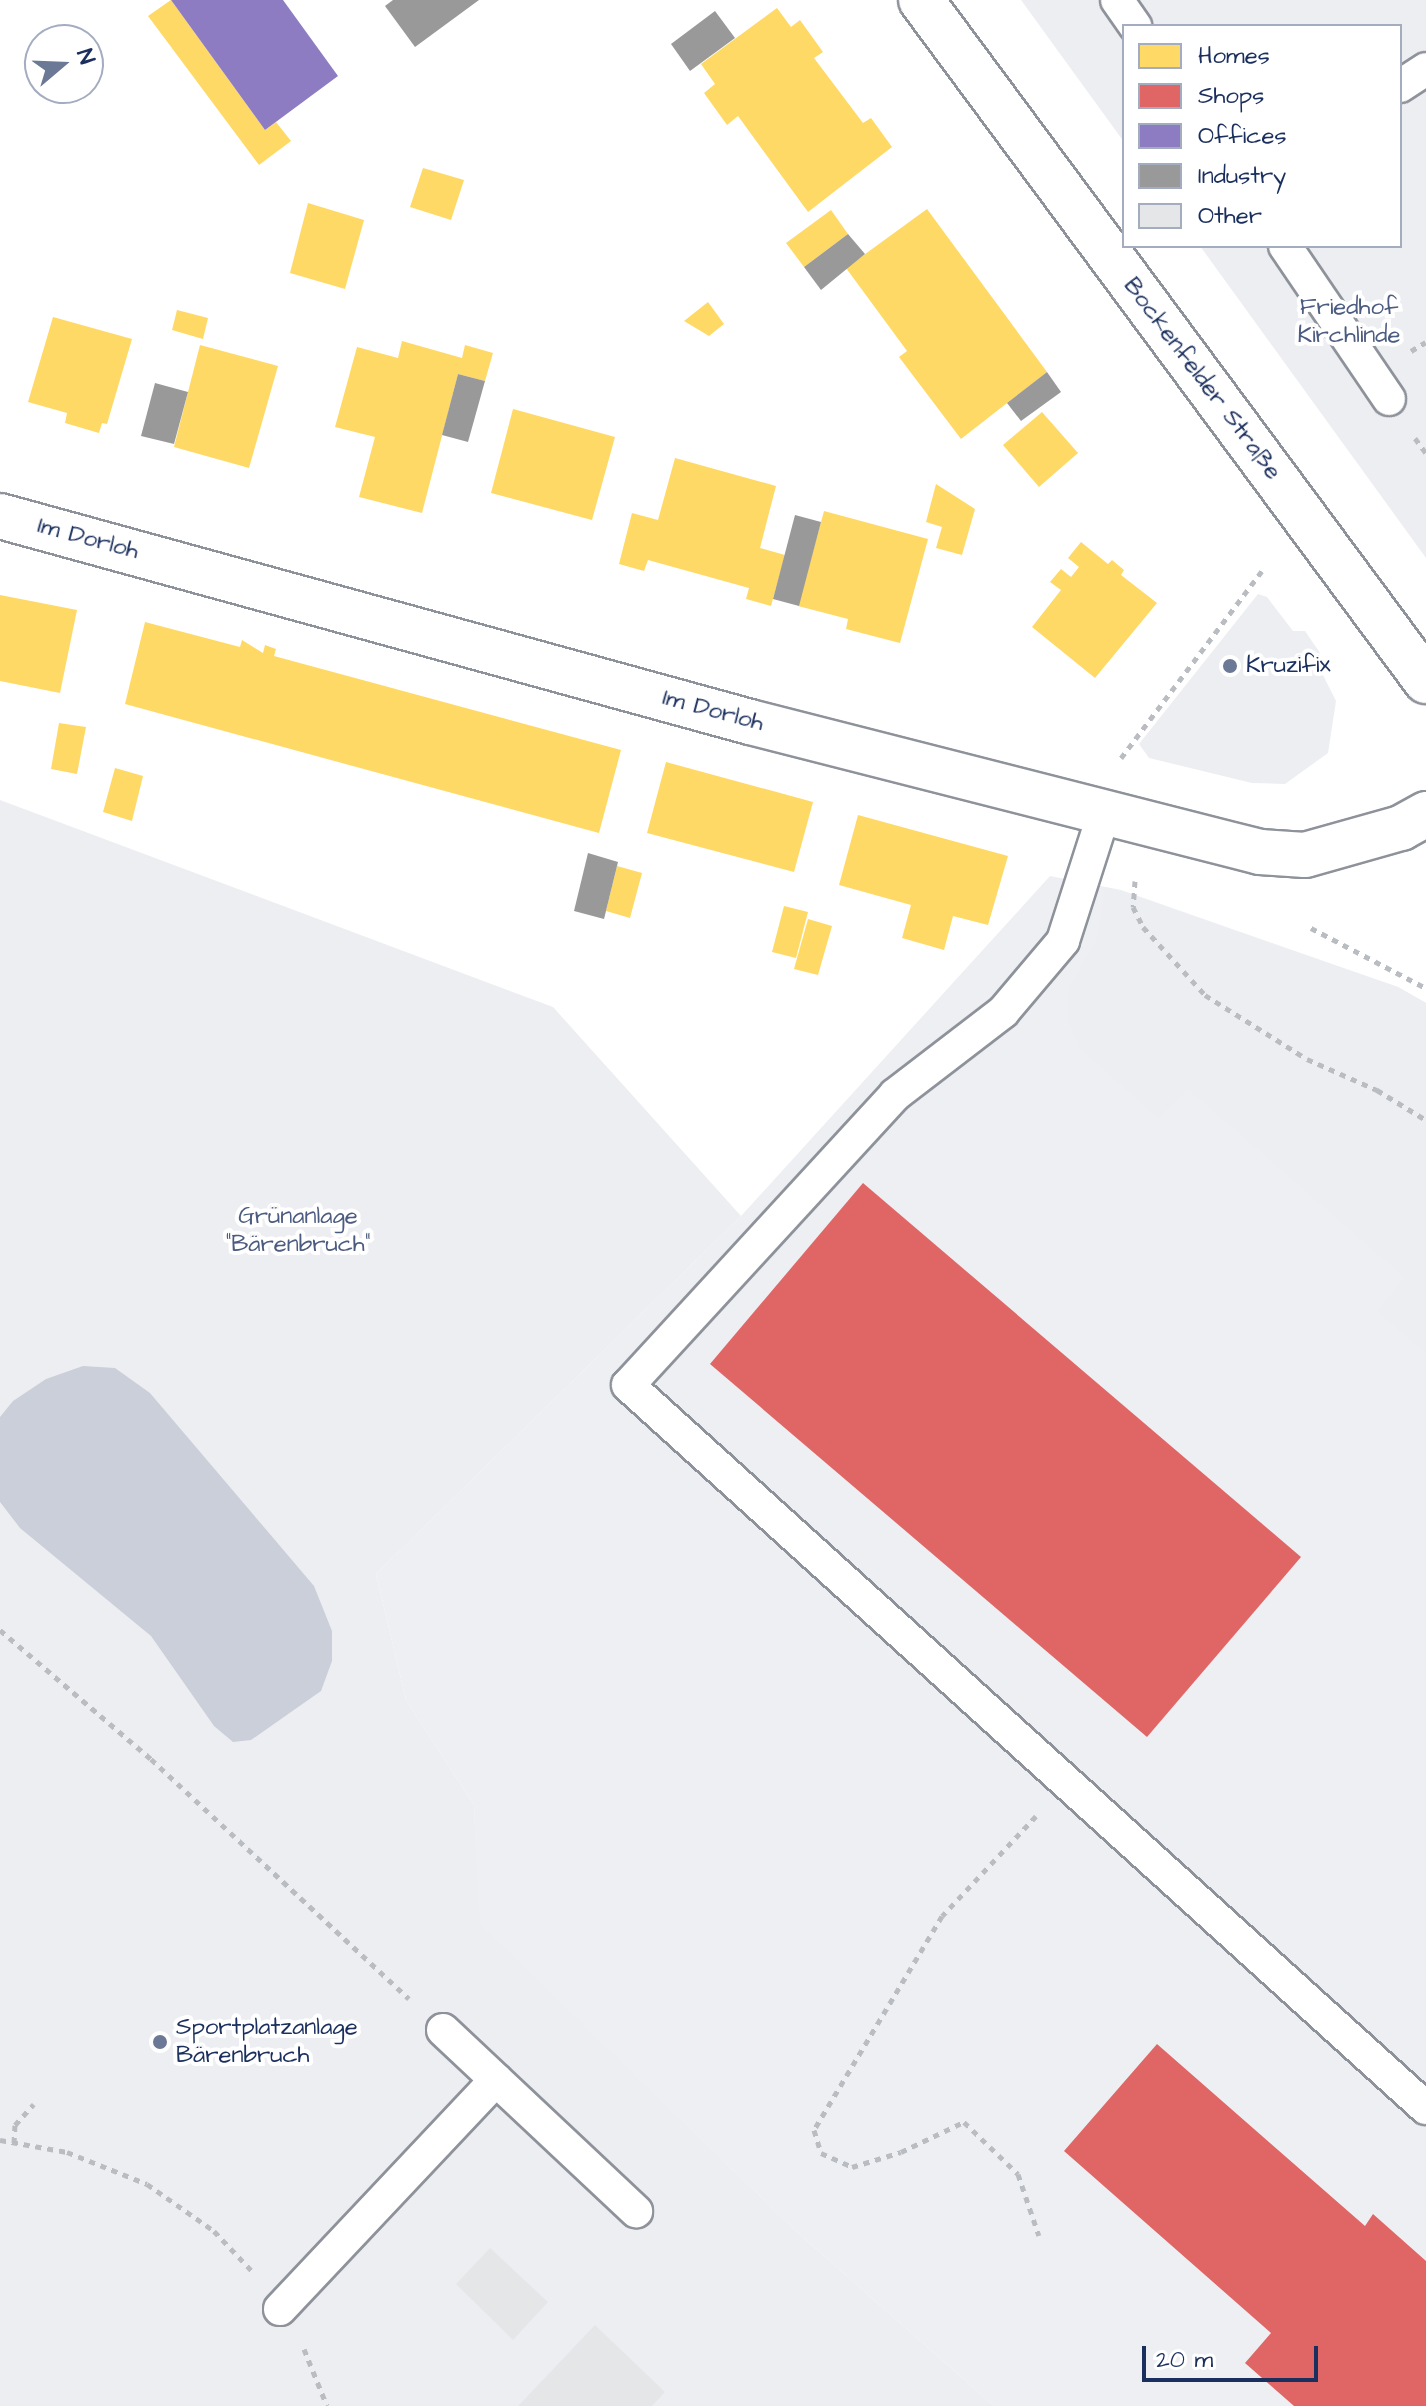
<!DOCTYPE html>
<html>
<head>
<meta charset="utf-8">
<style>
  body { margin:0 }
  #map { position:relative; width:1426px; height:2406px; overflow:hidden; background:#fff; font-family:"Architects Daughter",sans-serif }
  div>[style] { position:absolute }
  .built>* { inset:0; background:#edeff3 }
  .green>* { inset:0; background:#edeef2 }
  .water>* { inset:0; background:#cbcfda }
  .homes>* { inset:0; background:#ffd966 }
  .shops>* { inset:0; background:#e06666 }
  .offices>* { inset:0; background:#8e7cc3 }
  .industry>* { inset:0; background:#999 }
  .building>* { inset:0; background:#e5e6e8 }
  .path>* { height:5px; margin-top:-2.5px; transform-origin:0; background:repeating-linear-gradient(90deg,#b9bcc1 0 6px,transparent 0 12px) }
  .roads { filter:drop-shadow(2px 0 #8e929a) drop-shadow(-2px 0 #8e929a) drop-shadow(0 2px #8e929a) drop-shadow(0 -2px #8e929a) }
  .lane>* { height:32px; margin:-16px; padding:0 16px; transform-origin:16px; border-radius:16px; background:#fff }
  .street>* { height:44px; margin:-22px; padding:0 22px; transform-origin:22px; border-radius:22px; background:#fff }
  .secondary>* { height:44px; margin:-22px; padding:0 22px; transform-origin:22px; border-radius:22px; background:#fff }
  .dots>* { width:22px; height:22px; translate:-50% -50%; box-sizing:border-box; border:4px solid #fff; border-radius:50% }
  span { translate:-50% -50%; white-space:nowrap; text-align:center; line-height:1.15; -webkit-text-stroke:8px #fff; paint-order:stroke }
  .park-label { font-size:24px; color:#4c5c80 }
  .street-label { font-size:24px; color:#1b2f5e }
  .poi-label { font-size:24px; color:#1b2f5e }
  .left { translate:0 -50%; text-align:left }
  .legend { position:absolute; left:1122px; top:24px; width:280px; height:224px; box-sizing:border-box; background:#fff; border:2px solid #a4acbf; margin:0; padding:10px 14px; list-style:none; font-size:24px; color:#1b2f5e }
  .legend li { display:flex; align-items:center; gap:16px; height:40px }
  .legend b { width:40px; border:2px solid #a4acbf }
  .north { position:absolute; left:24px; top:24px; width:80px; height:80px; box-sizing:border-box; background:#fff; border:2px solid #a4acbf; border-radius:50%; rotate:71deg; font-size:22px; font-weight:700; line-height:32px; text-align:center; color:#1b2f5e }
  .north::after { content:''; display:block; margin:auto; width:28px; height:36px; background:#6b7896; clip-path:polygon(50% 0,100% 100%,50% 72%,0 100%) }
  .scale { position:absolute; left:1142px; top:2346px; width:176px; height:36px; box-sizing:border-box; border:4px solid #1b2f5e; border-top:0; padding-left:10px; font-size:24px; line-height:28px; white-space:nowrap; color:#1b2f5e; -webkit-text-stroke:6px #fff; paint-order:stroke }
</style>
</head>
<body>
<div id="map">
  <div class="built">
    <i style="clip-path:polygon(1050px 876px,1121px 890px,1398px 987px,1426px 1003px,1426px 2406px,994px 2406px,798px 2233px,479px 1924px,474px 1805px,406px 1700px,376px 1574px,741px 1216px)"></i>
  </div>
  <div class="green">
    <i style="clip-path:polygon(1021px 0,1426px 0,1426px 558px,1200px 246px,1400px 246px,1400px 26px,1124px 26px,1124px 142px)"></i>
    <i style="clip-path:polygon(1258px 594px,1267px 597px,1293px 631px,1305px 631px,1320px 653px,1318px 665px,1336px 701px,1328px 753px,1285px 784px,1252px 783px,1149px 758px,1139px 744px)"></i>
    <i style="clip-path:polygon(0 800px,553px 1007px,741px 1216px,376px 1574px,406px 1700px,474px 1805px,480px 1924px,798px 2233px,994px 2406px,0 2406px)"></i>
    <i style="clip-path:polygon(1106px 887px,1398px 987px,1426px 1003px,1426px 1353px,1377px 1312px,1404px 1277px,1188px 1089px,1158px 1118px,1081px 1050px,1068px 1021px,1068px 989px,1096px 940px)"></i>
  </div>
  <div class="water">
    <i style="clip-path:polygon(83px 1366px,115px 1368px,150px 1393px,314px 1586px,332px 1631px,332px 1661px,321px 1691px,251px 1740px,233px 1742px,214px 1726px,151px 1636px,20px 1528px,0 1502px,0 1417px,13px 1401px,46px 1379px)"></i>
  </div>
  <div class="homes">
    <i style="clip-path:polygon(171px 0,265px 130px,276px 122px,291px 141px,259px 165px,148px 16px)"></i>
    <i style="clip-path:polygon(777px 8px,791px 27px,800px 20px,823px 52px,814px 58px,863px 123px,871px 118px,892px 147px,808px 212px,738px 116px,727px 125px,704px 93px,715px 84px,701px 64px)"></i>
    <i style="clip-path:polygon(423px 168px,464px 180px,451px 220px,410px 207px)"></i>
    <i style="clip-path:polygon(308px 203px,364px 220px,345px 289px,290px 273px)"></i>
    <i style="clip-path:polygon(927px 209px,1047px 372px,961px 439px,899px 357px,907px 351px,846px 268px)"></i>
    <i style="clip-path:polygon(831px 210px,848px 234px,804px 267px,786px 243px)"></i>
    <i style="clip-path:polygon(708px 302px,724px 324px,709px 336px,684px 321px)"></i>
    <i style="clip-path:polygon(177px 310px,208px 318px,203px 339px,172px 330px)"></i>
    <i style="clip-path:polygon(53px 317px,132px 339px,107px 424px,102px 423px,99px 433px,65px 423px,67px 413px,28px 402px)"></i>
    <i style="clip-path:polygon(402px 341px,462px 358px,465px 345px,493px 353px,485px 381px,458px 374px,422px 513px,359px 497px,375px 437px,335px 427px,357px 347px,398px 358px)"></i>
    <i style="clip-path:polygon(200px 345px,278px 366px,249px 468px,174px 447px)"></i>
    <i style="clip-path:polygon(513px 409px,615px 437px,592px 520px,491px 493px)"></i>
    <i style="clip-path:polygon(1042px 412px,1078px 453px,1039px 487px,1003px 445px)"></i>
    <i style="clip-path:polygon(675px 458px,776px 486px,760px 548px,785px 555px,771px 606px,746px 599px,749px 588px,648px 560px,644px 571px,619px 564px,632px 513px,658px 520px)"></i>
    <i style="clip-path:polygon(936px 484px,975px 509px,962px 555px,936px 548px,942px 527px,926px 522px)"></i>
    <i style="clip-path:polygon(824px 511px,928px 539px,900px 643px,846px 629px,848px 619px,798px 606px)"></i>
    <i style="clip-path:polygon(1081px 542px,1108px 564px,1112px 560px,1124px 570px,1121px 575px,1157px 603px,1095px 678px,1032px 627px,1061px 590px,1050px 582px,1061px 569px,1071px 577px,1079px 567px,1068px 558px)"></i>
    <i style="clip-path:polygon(0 595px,77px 610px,60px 693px,0 681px)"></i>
    <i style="clip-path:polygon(145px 622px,240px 647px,242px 640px,263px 653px,265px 645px,276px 649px,274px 656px,621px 750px,599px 833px,125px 704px)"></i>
    <i style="clip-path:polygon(59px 723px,86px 727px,77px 774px,51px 769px)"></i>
    <i style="clip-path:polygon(666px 762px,813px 802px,794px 872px,647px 833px)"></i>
    <i style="clip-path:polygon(115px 768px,143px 776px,132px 821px,103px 812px)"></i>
    <i style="clip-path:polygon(858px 815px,1008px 856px,988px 925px,953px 916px,944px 950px,902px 938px,911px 905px,839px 885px)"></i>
    <i style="clip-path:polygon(617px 866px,642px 873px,630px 918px,606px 911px)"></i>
    <i style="clip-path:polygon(784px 906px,808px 912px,796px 958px,772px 952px)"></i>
    <i style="clip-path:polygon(808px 919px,832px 926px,818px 975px,794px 969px)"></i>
  </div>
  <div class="shops">
    <i style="clip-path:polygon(863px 1183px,1301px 1557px,1147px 1737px,710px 1364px)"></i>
    <i style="clip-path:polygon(1157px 2044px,1365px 2226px,1373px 2214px,1426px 2261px,1426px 2406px,1294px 2406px,1245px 2363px,1271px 2333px,1064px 2151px)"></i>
  </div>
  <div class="offices">
    <i style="clip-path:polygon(171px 0,283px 0,338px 76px,265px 130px)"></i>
  </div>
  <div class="industry">
    <i style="clip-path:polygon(393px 0,479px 0,415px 47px,385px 6px)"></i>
    <i style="clip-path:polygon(715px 11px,735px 38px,690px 71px,671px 44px)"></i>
    <i style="clip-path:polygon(848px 234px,865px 254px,821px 290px,804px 267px)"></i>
    <i style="clip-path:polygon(1047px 372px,1061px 392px,1021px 421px,1007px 403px)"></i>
    <i style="clip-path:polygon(458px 374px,485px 381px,468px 442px,442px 435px)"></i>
    <i style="clip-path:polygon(155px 383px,188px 392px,174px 444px,141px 436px)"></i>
    <i style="clip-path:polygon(795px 515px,821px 522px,799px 606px,773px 599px)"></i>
    <i style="clip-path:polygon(588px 853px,618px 862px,604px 919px,574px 911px)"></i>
  </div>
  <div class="building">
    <i style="clip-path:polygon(490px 2248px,548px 2302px,513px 2340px,456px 2284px)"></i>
    <i style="clip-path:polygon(595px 2325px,665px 2392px,652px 2406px,518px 2406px)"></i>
  </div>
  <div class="path">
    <i style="left:1411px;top:351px;width:17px;rotate:-31deg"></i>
    <i style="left:1415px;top:438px;width:19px;rotate:54deg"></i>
    <i style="left:1121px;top:758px;width:234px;rotate:-53deg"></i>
    <i style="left:1135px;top:881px;width:26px;rotate:94deg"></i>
    <i style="left:1133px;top:907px;width:22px;rotate:63deg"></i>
    <i style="left:1143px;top:927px;width:92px;rotate:47.6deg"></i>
    <i style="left:1205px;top:995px;width:120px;rotate:32.1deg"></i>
    <i style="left:1307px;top:1059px;width:77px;rotate:23.9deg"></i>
    <i style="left:1377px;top:1090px;width:57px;rotate:31.5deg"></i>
    <i style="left:1311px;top:928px;width:130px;rotate:27.6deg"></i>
    <i style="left:0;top:1630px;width:199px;rotate:40.5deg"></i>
    <i style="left:151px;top:1759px;width:352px;rotate:42.9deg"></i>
    <i style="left:1036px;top:1816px;width:137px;rotate:133.2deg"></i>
    <i style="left:942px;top:1916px;width:249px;rotate:120.9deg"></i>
    <i style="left:814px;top:2130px;width:24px;rotate:73deg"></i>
    <i style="left:821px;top:2153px;width:34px;rotate:24deg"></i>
    <i style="left:852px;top:2167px;width:51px;rotate:-17deg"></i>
    <i style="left:901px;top:2152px;width:70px;rotate:-25.5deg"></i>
    <i style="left:964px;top:2122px;width:75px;rotate:43.9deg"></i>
    <i style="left:1018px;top:2174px;width:65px;rotate:71.3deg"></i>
    <i style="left:0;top:2140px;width:68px;rotate:10.2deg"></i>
    <i style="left:67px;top:2152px;width:86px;rotate:21.8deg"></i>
    <i style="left:147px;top:2184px;width:82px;rotate:35deg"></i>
    <i style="left:214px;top:2231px;width:55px;rotate:46.5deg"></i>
    <i style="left:14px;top:2143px;width:18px;rotate:-87deg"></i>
    <i style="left:15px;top:2125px;width:28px;rotate:-48deg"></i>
    <i style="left:304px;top:2349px;width:61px;rotate:68deg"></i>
  </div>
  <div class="roads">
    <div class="lane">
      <i style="left:1117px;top:0;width:32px;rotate:55deg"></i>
      <i style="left:1400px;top:86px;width:31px;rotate:-33deg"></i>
      <i style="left:1285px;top:246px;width:185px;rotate:55.8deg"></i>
      <i style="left:1104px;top:813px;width:134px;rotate:107.8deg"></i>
      <i style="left:1063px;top:941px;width:93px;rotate:130.2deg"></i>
      <i style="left:1003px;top:1012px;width:136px;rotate:142.5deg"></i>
      <i style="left:895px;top:1095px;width:394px;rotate:132.6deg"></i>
      <i style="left:628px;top:1385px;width:1077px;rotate:42.18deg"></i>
      <i style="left:443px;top:2030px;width:265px;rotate:43.2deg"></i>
      <i style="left:280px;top:2309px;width:315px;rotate:-46.7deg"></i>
    </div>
    <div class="street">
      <i style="left:0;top:516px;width:778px;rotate:15.36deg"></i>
      <i style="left:750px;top:722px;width:526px;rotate:14.3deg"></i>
      <i style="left:1260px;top:852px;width:45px;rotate:3.8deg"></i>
      <i style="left:1305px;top:855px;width:100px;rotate:-15.7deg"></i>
      <i style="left:1401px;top:828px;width:29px;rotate:-29deg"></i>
    </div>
    <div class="secondary">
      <i style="left:921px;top:0;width:848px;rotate:53.44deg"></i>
    </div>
  </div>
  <div class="dots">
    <i style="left:1230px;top:666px;background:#6b7896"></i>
    <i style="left:160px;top:2042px;background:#6b7896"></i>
  </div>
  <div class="park-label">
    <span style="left:1349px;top:322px">Friedhof<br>Kirchlinde</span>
    <span style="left:298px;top:1231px">Grünanlage<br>"Bärenbruch"</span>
  </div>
  <div class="street-label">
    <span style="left:1202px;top:379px;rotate:53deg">Bockenfelder Straße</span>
    <span style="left:88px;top:539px;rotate:15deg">Im Dorloh</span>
    <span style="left:713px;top:711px;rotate:15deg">Im Dorloh</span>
  </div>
  <div class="poi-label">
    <span class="left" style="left:1246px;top:666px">Kruzifix</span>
    <span class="left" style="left:176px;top:2042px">Sportplatzanlage<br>Bärenbruch</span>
  </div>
  <ul class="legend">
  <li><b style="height:22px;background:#ffd966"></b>Homes</li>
  <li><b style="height:22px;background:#e06666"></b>Shops</li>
  <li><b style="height:22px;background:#8e7cc3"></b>Offices</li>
  <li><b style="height:22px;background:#999"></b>Industry</li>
  <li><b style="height:22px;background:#e5e6e8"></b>Other</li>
  </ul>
  <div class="north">N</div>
  <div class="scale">20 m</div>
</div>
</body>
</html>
